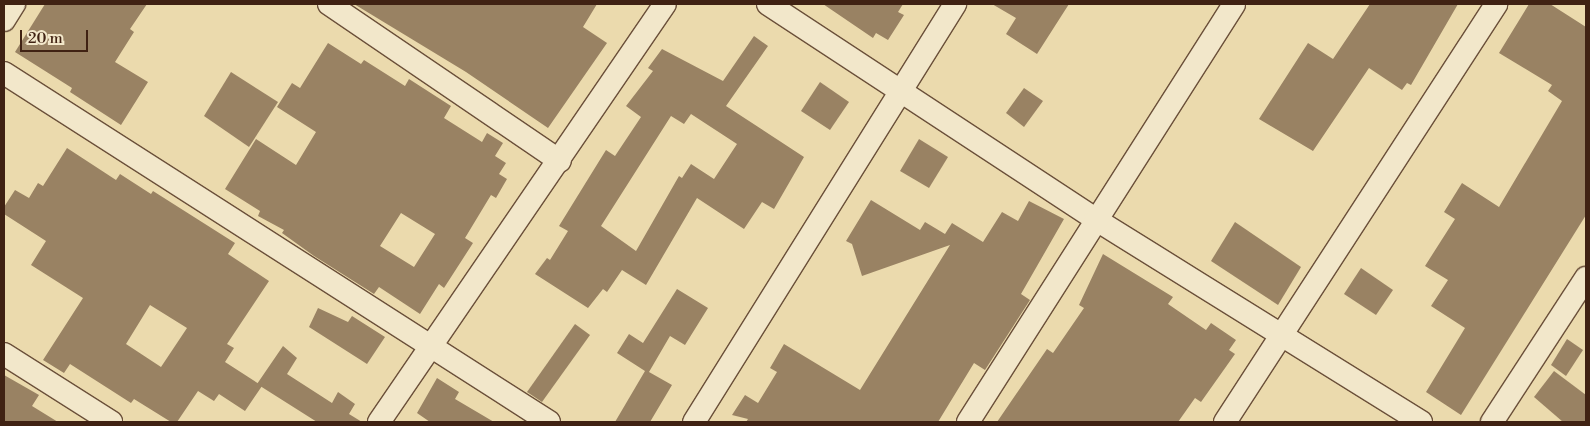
<!DOCTYPE html>
<html>
<head>
<meta charset="utf-8">
<style>
  body { margin:0 }
  #map { position:relative; width:1590px; height:426px; overflow:hidden; background:#ebdaad; font-family:"Libre Bodoni",serif }
  div>[style] { position:absolute }
  .building>* { inset:0; background:#998263 }
  .roads { filter:drop-shadow(1px 0 #6b503a) drop-shadow(-1px 0 #6b503a) drop-shadow(0 1px #6b503a) drop-shadow(0 -1px #6b503a) }
  .minor>* { height:22px; margin:-11px; padding:0 11px; transform-origin:11px; border-radius:11px; background:#f2e7ca }
  span { translate:-50% -50%; white-space:nowrap; text-align:center; line-height:1.15; -webkit-text-stroke:4.5px #f2e7ca; paint-order:stroke }
  .frame { position:absolute; inset:0; border:5px solid #402213; pointer-events:none }
  .scale { position:absolute; left:20px; top:30px; width:68px; height:22px; box-sizing:border-box; border:2px solid #402213; border-top:0; padding-left:6px; font-size:15px; line-height:18px; white-space:nowrap; color:#402213; -webkit-text-stroke:4px #f2e7ca; paint-order:stroke }
</style>
</head>
<body>
<div id="map">
  <div class="building">
    <i style="clip-path:polygon(45px 4px,147px 4px,130px 29px,134px 32px,115px 62px,148px 82px,121px 125px,70px 92px,72px 88px,15px 52px)"></i>
    <i style="clip-path:polygon(354px 4px,597px 4px,583px 27px,607px 43px,548px 128px,466px 72px)"></i>
    <i style="clip-path:polygon(823px 4px,903px 4px,898px 12px,904px 15px,888px 40px,876px 33px,873px 38px)"></i>
    <i style="clip-path:polygon(992px 4px,1069px 4px,1037px 54px,1006px 34px,1016px 18px)"></i>
    <i style="clip-path:polygon(1370px 4px,1458px 4px,1411px 85px,1407px 83px,1402px 90px,1369px 68px,1313px 151px,1259px 119px,1308px 43px,1333px 59px)"></i>
    <i style="clip-path:polygon(1529px 4px,1550px 4px,1586px 27px,1586px 215px,1461px 415px,1426px 392px,1465px 328px,1431px 306px,1448px 280px,1425px 266px,1455px 219px,1444px 212px,1462px 183px,1499px 207px,1562px 101px,1548px 91px,1552px 85px,1499px 53px)"></i>
    <i style="clip-path:polygon(evenodd,754px 36px,768px 46px,726px 106px,804px 157px,774px 209px,762px 202px,744px 229px,697px 198px,646px 285px,622px 270px,607px 292px,603px 289px,588px 308px,535px 274px,547px 258px,550px 260px,568px 231px,559px 226px,606px 150px,615px 156px,641px 117px,626px 106px,653px 71px,648px 68px,662px 49px,723px 81px,754px 36px,691px 114px,737px 144px,714px 179px,691px 164px,682px 178px,679px 176px,636px 251px,601px 226px,671px 116px,684px 124px,691px 114px)"></i>
    <i style="clip-path:polygon(evenodd,328px 43px,361px 64px,364px 60px,405px 86px,409px 79px,451px 106px,444px 118px,482px 142px,487px 133px,503px 143px,495px 156px,506px 163px,499px 174px,507px 179px,496px 198px,491px 195px,465px 238px,473px 243px,444px 288px,439px 284px,420px 314px,379px 287px,374px 294px,314px 256px,282px 233px,284px 230px,258px 216px,260px 211px,225px 189px,256px 139px,296px 165px,316px 132px,277px 107px,292px 83px,300px 88px,328px 43px,401px 213px,435px 234px,414px 267px,380px 246px,401px 213px)"></i>
    <i style="clip-path:polygon(231px 72px,278px 102px,249px 147px,204px 116px)"></i>
    <i style="clip-path:polygon(820px 82px,849px 102px,830px 130px,801px 111px)"></i>
    <i style="clip-path:polygon(1024px 88px,1043px 101px,1024px 127px,1006px 113px)"></i>
    <i style="clip-path:polygon(919px 139px,948px 157px,929px 188px,900px 171px)"></i>
    <i style="clip-path:polygon(evenodd,67px 148px,116px 180px,120px 174px,151px 194px,153px 191px,235px 243px,228px 254px,269px 281px,227px 344px,234px 348px,225px 362px,262px 386px,245px 411px,219px 394px,214px 401px,198px 391px,177px 422px,171px 422px,134px 399px,131px 403px,70px 364px,64px 373px,43px 360px,83px 298px,31px 265px,46px 241px,4px 214px,4px 207px,15px 190px,29px 198px,38px 183px,43px 186px,67px 148px,150px 305px,187px 328px,161px 367px,126px 344px,150px 305px)"></i>
    <i style="clip-path:polygon(871px 200px,920px 230px,925px 222px,945px 234px,952px 223px,983px 242px,1002px 212px,1018px 221px,1029px 201px,1064px 219px,1021px 294px,1030px 300px,985px 370px,974px 363px,938px 422px,746px 422px,748px 419px,732px 415px,745px 395px,758px 403px,777px 372px,770px 368px,784px 344px,860px 390px,950px 245px,862px 276px,852px 244px,846px 241px)"></i>
    <i style="clip-path:polygon(1235px 222px,1301px 267px,1278px 305px,1211px 261px)"></i>
    <i style="clip-path:polygon(1103px 254px,1173px 297px,1168px 304px,1206px 330px,1211px 323px,1236px 340px,1229px 350px,1235px 354px,1201px 402px,1195px 398px,1178px 422px,997px 422px,1047px 349px,1053px 353px,1084px 308px,1079px 305px)"></i>
    <i style="clip-path:polygon(1361px 268px,1393px 290px,1376px 315px,1344px 294px)"></i>
    <i style="clip-path:polygon(677px 289px,708px 308px,685px 345px,670px 336px,649px 372px,672px 385px,650px 422px,615px 422px,645px 371px,617px 353px,629px 334px,643px 343px)"></i>
    <i style="clip-path:polygon(318px 308px,348px 322px,352px 316px,385px 337px,367px 364px,309px 327px)"></i>
    <i style="clip-path:polygon(575px 324px,590px 335px,542px 402px,527px 392px)"></i>
    <i style="clip-path:polygon(1567px 339px,1583px 350px,1566px 376px,1551px 365px)"></i>
    <i style="clip-path:polygon(283px 346px,297px 358px,287px 374px,332px 403px,338px 392px,355px 404px,349px 414px,362px 422px,317px 422px,257px 384px)"></i>
    <i style="clip-path:polygon(1554px 371px,1586px 395px,1586px 422px,1563px 422px,1534px 397px)"></i>
    <i style="clip-path:polygon(4px 375px,39px 395px,32px 406px,58px 422px,4px 422px)"></i>
    <i style="clip-path:polygon(437px 378px,459px 392px,455px 399px,494px 422px,430px 422px,417px 413px)"></i>
  </div>
  <div class="roads">
    <div class="minor">
      <i style="left:329px;top:4px;width:279px;rotate:34.2deg"></i>
      <i style="left:768px;top:4px;width:391px;rotate:33.3deg"></i>
      <i style="left:1095px;top:219px;width:384px;rotate:31.9deg"></i>
      <i style="left:4px;top:20px;width:19px;rotate:-58deg"></i>
      <i style="left:4px;top:73px;width:647px;rotate:32.63deg"></i>
      <i style="left:4px;top:354px;width:127px;rotate:32.4deg"></i>
      <i style="left:379px;top:422px;width:506px;rotate:-55.62deg"></i>
      <i style="left:694px;top:422px;width:493px;rotate:-58deg"></i>
      <i style="left:968px;top:422px;width:495px;rotate:-57.5deg"></i>
      <i style="left:1225px;top:422px;width:498px;rotate:-57deg"></i>
      <i style="left:1492px;top:422px;width:172px;rotate:-56.9deg"></i>
    </div>
  </div>
  <div class="frame"></div>
  <div class="scale">20 m</div>
</div>
</body>
</html>
